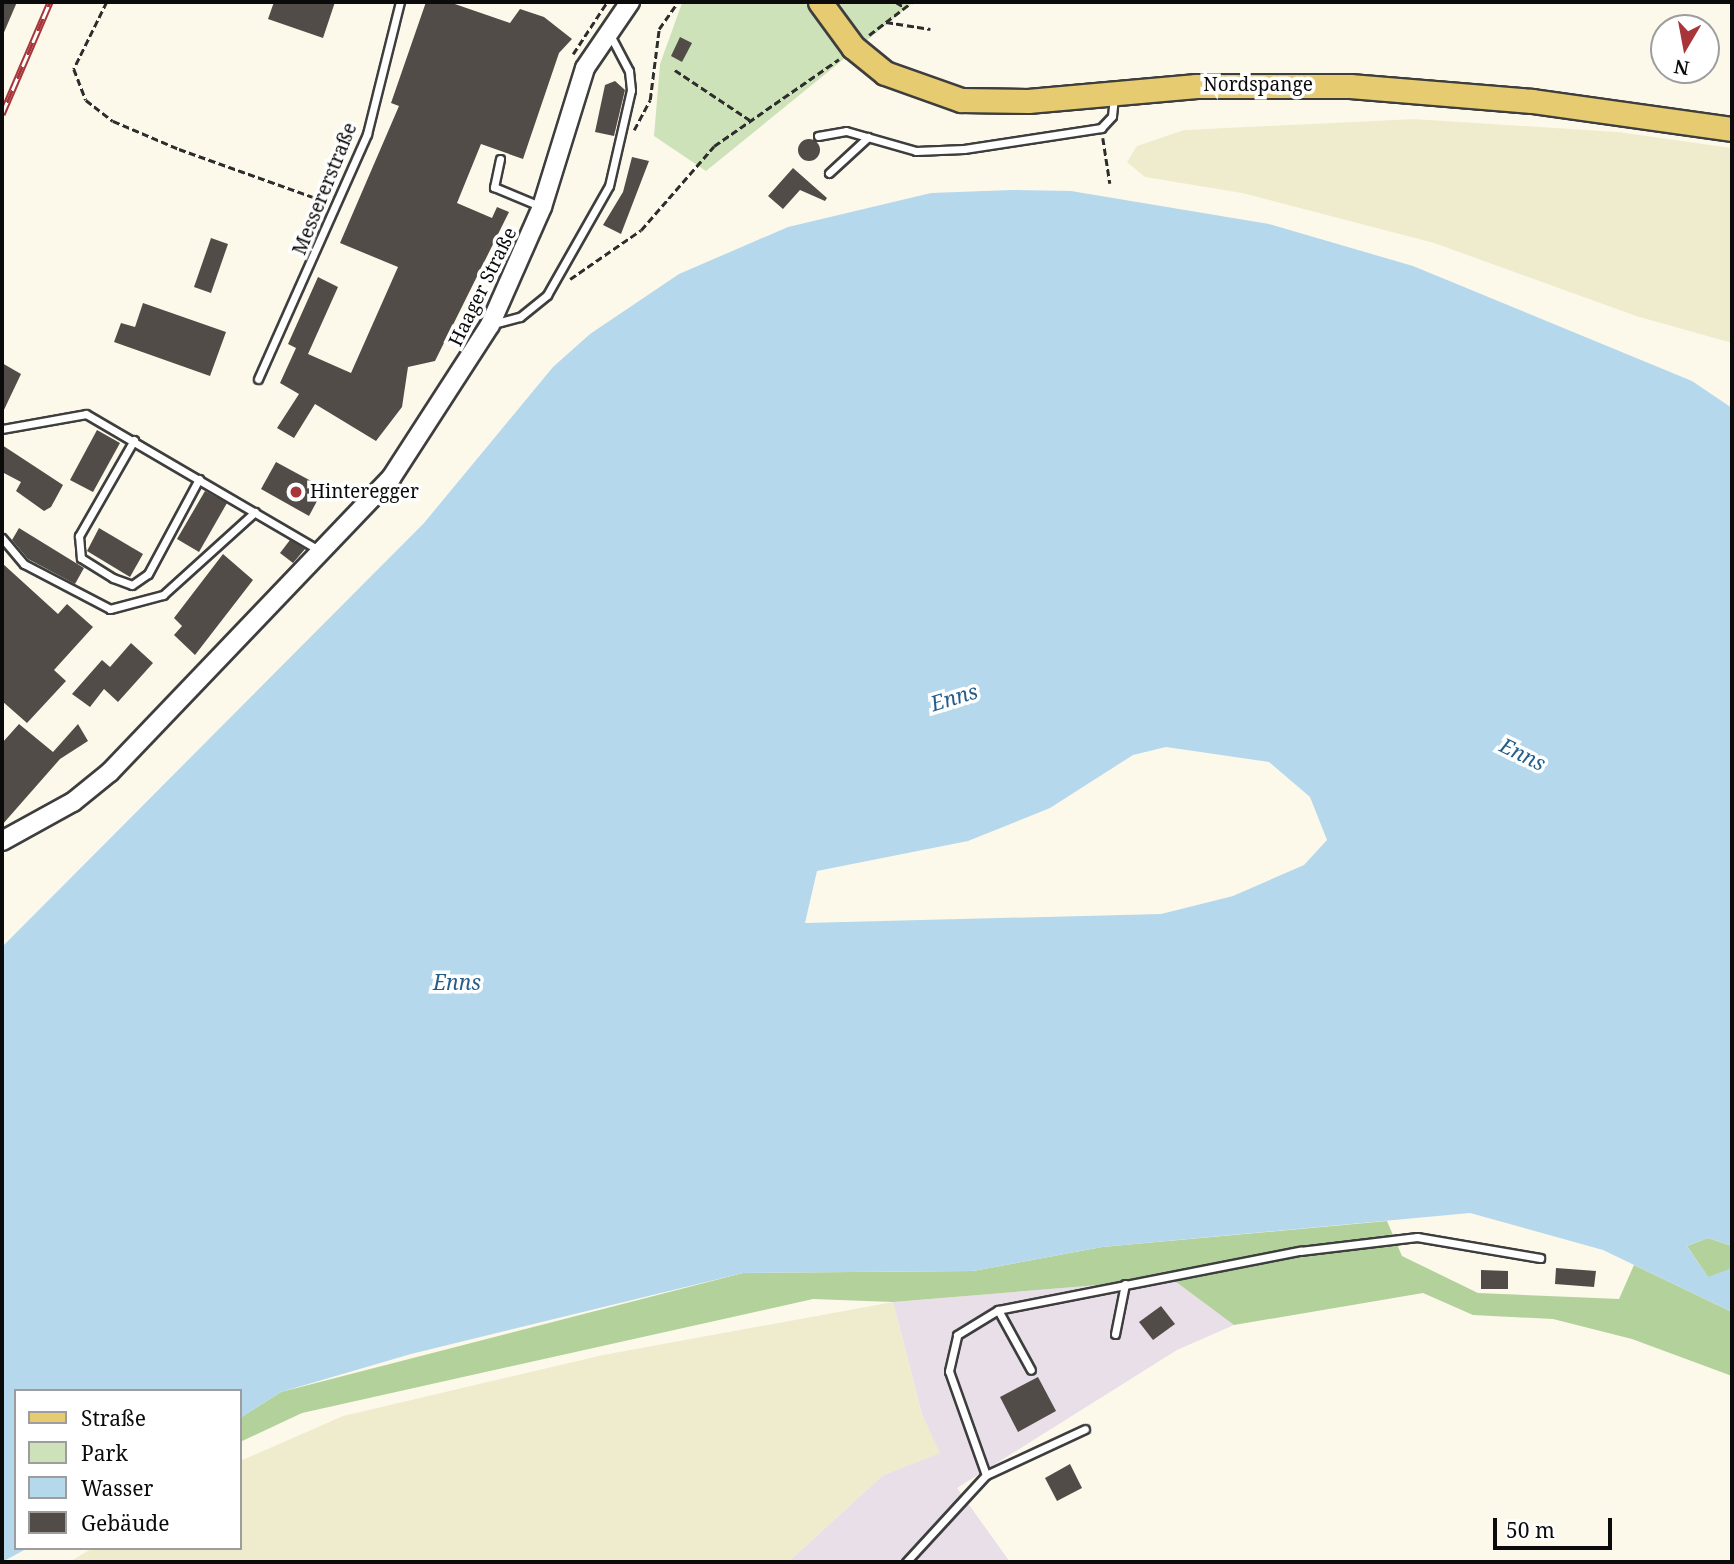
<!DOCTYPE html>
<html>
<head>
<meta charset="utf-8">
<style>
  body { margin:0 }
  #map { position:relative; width:1734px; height:1564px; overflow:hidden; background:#fcf9eb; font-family:"Noto Serif",serif }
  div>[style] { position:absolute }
  .industrial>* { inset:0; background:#e8dfe9 }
  .farmland>* { inset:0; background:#efecce }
  .green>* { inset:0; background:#cee2b9 }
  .forest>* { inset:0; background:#b3d19b }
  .water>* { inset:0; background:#b6d8ed }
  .building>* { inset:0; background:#524c48 }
  .round { border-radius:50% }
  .path>* { height:2.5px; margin-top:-1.25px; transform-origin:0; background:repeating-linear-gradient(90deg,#2d2d2d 0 7px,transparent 0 10.5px) }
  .roads { filter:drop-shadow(2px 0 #3e3e3e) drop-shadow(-2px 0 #3e3e3e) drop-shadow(0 2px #3e3e3e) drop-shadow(0 -2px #3e3e3e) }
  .service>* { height:7px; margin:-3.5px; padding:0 3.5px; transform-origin:3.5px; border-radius:3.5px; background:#fff }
  .tertiary>* { height:18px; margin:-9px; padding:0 9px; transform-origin:9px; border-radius:9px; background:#fff }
  .primary>* { height:23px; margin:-11.5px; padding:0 11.5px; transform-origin:11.5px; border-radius:11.5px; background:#e7cb70 }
  .rail>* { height:7px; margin-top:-3.5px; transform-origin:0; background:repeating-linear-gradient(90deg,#fff 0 13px,#a8353a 0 26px); box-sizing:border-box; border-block:2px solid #a8353a }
  .dots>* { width:19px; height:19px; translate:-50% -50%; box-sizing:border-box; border:4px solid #fff; border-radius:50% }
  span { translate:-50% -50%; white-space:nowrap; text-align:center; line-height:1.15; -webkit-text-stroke:7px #fff; paint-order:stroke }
  .street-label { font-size:19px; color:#0b0b0b }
  .poi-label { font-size:19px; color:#0b0b0b }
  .left { translate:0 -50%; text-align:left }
  .water-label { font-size:21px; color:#255e8b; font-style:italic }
  .frame { position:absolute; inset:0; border:4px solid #0b0b0b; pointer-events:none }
  .legend { position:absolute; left:14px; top:1389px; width:228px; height:161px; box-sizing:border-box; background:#fff; border:2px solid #9d9d9d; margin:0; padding:9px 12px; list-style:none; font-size:21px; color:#0b0b0b }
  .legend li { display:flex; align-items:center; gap:14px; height:35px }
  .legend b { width:35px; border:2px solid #9d9d9d }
  .north { position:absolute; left:1650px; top:14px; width:70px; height:70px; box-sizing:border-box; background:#fff; border:2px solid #9d9d9d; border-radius:50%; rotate:190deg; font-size:19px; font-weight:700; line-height:28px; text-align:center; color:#0b0b0b }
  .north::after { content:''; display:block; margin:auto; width:24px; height:32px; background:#a8353a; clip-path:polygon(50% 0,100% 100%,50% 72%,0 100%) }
  .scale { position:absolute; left:1493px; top:1518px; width:119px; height:32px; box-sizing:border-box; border:4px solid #0b0b0b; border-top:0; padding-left:9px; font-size:21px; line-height:24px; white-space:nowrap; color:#0b0b0b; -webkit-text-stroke:5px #fff; paint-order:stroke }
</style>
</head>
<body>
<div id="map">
  <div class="industrial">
    <i style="clip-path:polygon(1172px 1279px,1234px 1325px,1177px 1350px,957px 1488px,1010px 1562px,788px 1562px,883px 1475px,939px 1453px,922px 1415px,893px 1302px)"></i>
  </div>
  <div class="farmland">
    <i style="clip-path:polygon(1414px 119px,1618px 132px,1732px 148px,1732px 343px,1636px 316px,1434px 243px,1242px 193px,1145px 177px,1127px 162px,1137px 146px,1184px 130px)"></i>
    <i style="clip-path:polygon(893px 1302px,922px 1415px,940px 1453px,883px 1475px,788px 1562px,69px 1562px,93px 1548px,240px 1548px,240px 1461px,343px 1416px,603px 1355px)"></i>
  </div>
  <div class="green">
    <i style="clip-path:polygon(914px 2px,706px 171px,654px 136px,660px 64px,682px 3px)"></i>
  </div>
  <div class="forest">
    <i style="clip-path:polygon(1387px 1221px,1402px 1256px,1478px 1293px,1619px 1299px,1634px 1265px,1732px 1312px,1732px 1376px,1632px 1339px,1553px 1319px,1473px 1315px,1423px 1293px,1234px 1325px,1172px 1279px,893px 1302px,813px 1299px,302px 1413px,240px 1442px,240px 1418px,281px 1392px,743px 1273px,973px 1271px,1102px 1247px)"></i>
    <i style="clip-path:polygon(1708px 1238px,1732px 1246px,1732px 1268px,1722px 1277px,1708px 1277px,1687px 1246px)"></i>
  </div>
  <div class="water">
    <i style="clip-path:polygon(evenodd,1011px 190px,1071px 191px,1269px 224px,1413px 266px,1692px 381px,1732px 408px,1732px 1246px,1708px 1238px,1687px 1246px,1708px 1277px,1732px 1268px,1732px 1312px,1603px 1250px,1470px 1213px,1102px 1247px,973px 1271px,743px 1273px,411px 1354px,281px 1392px,240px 1418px,240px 1391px,16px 1391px,16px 1548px,28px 1548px,2px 1562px,2px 947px,424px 523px,553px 367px,590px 334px,679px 274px,788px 227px,931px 193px,1011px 190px,1166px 747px,1269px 762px,1310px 797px,1327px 840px,1304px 865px,1233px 896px,1161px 914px,805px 923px,817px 871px,968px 841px,1050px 808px,1133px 755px,1166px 747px)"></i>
  </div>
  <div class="building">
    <i style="clip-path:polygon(2px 2px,17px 2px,2px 37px)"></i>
    <i style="clip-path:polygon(274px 2px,335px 2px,323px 38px,268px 19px)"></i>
    <i style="clip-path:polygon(426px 2px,449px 2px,510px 23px,520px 9px,544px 17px,572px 39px,559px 53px,523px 159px,481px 144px,457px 203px,492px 218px,497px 207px,509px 212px,435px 361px,408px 367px,402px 407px,376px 441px,315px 404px,294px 438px,277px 428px,299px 394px,280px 383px,296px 348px,288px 344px,318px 277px,338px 287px,308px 354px,351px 373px,398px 267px,340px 243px,399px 106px,391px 103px)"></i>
    <i style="clip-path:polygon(680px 37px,692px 43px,682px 62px,671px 56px)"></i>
    <i style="clip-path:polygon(615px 81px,625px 90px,614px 136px,595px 132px,605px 85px)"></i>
    <i class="round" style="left:798px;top:139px;width:22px;height:22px"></i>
    <i style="clip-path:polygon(632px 157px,649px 161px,621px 234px,603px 225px,623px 192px)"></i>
    <i style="clip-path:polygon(793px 168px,827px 198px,825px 201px,800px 190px,783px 209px,768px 196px)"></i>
    <i style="clip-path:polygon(211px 238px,228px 244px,211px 293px,194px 287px)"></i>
    <i style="clip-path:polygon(143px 303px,226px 332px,210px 376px,114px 342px,121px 323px,135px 327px)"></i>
    <i style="clip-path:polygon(2px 363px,21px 374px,2px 414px)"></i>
    <i style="clip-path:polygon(97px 430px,120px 443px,93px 492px,70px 480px)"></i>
    <i style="clip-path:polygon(2px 445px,63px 485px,51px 507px,44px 511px,16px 491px,21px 482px,2px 472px)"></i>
    <i style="clip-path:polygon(276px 462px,324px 488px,309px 516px,261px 489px)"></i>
    <i style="clip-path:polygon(205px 491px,227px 503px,199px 552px,177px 539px)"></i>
    <i style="clip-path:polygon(19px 528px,84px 568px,75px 584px,28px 559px,12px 540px)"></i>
    <i style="clip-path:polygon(99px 528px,143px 554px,130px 577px,87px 551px)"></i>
    <i style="clip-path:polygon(290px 540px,305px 549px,293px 563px,280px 553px)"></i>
    <i style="clip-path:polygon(223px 554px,253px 580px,195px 655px,174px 635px,182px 626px,174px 618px)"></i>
    <i style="clip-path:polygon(2px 563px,58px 614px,67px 604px,93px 627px,54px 670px,66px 681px,27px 723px,2px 701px)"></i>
    <i style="clip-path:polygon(131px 643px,153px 663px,118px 702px,104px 689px,90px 707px,72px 694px,102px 660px,110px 667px)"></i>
    <i style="clip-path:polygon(19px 724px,53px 752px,78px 724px,88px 741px,60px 759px,2px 825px,2px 743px)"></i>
    <i style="clip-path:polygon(1556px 1268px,1596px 1271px,1594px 1287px,1555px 1284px)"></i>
    <i style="clip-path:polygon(1481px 1270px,1508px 1271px,1508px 1289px,1481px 1289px)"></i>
    <i style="clip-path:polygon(1161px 1306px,1175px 1324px,1153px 1340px,1139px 1322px)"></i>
    <i style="clip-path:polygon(1038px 1377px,1056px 1411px,1018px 1432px,1000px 1397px)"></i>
    <i style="clip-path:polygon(1070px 1464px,1082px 1488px,1057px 1501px,1045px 1478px)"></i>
  </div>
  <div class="path">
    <i style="left:107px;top:2px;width:75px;rotate:116.2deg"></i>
    <i style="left:74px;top:69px;width:33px;rotate:69deg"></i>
    <i style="left:86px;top:100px;width:34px;rotate:38deg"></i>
    <i style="left:113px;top:121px;width:72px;rotate:23deg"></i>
    <i style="left:179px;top:149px;width:154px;rotate:19.7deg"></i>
    <i style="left:896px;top:2px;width:9px;rotate:32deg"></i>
    <i style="left:886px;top:22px;width:45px;rotate:9deg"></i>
    <i style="left:869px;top:35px;width:54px;rotate:-37.5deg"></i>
    <i style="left:573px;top:54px;width:62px;rotate:-56.8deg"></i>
    <i style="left:675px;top:70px;width:90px;rotate:33.7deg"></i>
    <i style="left:634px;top:130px;width:34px;rotate:-62deg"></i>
    <i style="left:650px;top:100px;width:72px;rotate:-82.8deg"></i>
    <i style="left:659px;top:29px;width:33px;rotate:-55deg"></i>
    <i style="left:1103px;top:138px;width:46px;rotate:81.2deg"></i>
    <i style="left:570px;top:279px;width:86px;rotate:-34.6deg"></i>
    <i style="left:641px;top:230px;width:111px;rotate:-49deg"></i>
    <i style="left:714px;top:146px;width:152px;rotate:-34.8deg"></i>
  </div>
  <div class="roads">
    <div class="service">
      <i style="left:818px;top:136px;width:28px;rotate:-10deg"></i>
      <i style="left:846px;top:131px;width:73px;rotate:15.9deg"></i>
      <i style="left:916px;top:151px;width:48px;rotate:-2.4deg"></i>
      <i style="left:964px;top:149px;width:139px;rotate:-8.7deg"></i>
      <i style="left:1101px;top:128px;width:16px;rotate:-47deg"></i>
      <i style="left:1112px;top:116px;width:19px;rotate:-84deg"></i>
      <i style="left:500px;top:159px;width:29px;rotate:102deg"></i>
      <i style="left:494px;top:187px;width:52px;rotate:22.6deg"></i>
      <i style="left:829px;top:173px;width:53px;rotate:-42.7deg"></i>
      <i style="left:493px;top:324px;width:28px;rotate:-15deg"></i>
      <i style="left:520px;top:317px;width:35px;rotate:-39deg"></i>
      <i style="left:547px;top:295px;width:125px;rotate:-60.4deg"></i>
      <i style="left:609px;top:186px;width:98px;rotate:-77.1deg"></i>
      <i style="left:631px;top:90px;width:19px;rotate:-96deg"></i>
      <i style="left:629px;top:71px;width:43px;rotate:-117.8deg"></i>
      <i style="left:258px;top:379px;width:268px;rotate:-66deg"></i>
      <i style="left:367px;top:134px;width:136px;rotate:-76deg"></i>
      <i style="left:2px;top:429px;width:85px;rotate:-10.1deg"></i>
      <i style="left:86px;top:414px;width:270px;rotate:30.3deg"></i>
      <i style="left:134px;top:440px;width:111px;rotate:119.8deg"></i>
      <i style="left:79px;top:536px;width:22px;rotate:85deg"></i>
      <i style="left:81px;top:558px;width:38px;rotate:32deg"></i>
      <i style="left:113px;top:578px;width:20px;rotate:20deg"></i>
      <i style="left:132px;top:585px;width:19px;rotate:-35deg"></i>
      <i style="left:148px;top:574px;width:108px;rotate:-61.8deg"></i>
      <i style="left:2px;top:538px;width:34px;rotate:50deg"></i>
      <i style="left:24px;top:564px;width:97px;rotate:27.6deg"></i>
      <i style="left:110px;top:609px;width:55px;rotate:-14.8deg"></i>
      <i style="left:163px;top:595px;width:124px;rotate:-42.1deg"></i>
      <i style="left:998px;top:1310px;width:68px;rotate:61.2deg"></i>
      <i style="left:1115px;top:1334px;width:51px;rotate:-78.7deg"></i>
      <i style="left:986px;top:1475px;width:110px;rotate:-109.6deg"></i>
      <i style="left:949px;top:1371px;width:37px;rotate:-77deg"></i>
      <i style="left:957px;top:1335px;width:48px;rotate:-31.4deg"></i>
      <i style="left:998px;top:1310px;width:308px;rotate:-11.1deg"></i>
      <i style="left:1300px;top:1251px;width:118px;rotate:-6.8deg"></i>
      <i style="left:1417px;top:1237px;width:125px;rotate:9.7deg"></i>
      <i style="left:906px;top:1562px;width:118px;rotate:-47.4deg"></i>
      <i style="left:986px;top:1475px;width:109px;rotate:-24.9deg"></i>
    </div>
    <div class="tertiary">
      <i style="left:2px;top:841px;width:81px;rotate:-28.8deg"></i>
      <i style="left:73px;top:802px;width:48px;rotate:-39deg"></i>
      <i style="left:110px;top:772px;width:407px;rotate:-46.3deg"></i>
      <i style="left:391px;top:478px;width:182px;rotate:-57.1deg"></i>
      <i style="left:490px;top:325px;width:129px;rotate:-66.2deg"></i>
      <i style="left:542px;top:207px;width:145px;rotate:-72.8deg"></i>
      <i style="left:585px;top:68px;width:80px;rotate:-55.7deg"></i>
    </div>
    <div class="primary">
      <i style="left:820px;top:2px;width:56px;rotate:53.7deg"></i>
      <i style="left:853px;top:47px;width:41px;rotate:39.1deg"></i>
      <i style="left:885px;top:73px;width:81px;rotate:19.6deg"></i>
      <i style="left:961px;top:100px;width:67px;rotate:0.9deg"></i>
      <i style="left:1028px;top:101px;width:169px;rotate:-5.1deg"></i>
      <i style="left:1196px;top:86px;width:154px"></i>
      <i style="left:1350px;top:86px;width:183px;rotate:4.7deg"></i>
      <i style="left:1532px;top:101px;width:202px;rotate:8deg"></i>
    </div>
  </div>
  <div class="rail">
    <i style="left:2px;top:114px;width:122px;rotate:-66.8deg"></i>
  </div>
  <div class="dots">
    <i style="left:296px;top:492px;background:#a8353a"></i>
  </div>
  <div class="street-label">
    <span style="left:1258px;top:85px">Nordspange</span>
    <span style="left:325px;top:189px;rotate:-68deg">Messererstraße</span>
    <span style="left:483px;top:287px;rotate:-64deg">Haager Straße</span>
  </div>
  <div class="poi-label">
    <span class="left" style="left:310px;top:492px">Hinteregger</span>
  </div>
  <div class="water-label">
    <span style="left:954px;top:697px;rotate:-17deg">Enns</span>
    <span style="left:1523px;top:754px;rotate:26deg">Enns</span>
    <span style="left:457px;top:982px">Enns</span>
  </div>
  <div class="frame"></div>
  <ul class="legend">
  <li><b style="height:9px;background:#e7cb70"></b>Straße</li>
  <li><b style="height:19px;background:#cee2b9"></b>Park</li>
  <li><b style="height:19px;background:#b6d8ed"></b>Wasser</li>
  <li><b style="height:19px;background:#524c48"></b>Gebäude</li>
  </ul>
  <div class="north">N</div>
  <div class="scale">50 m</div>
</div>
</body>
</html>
